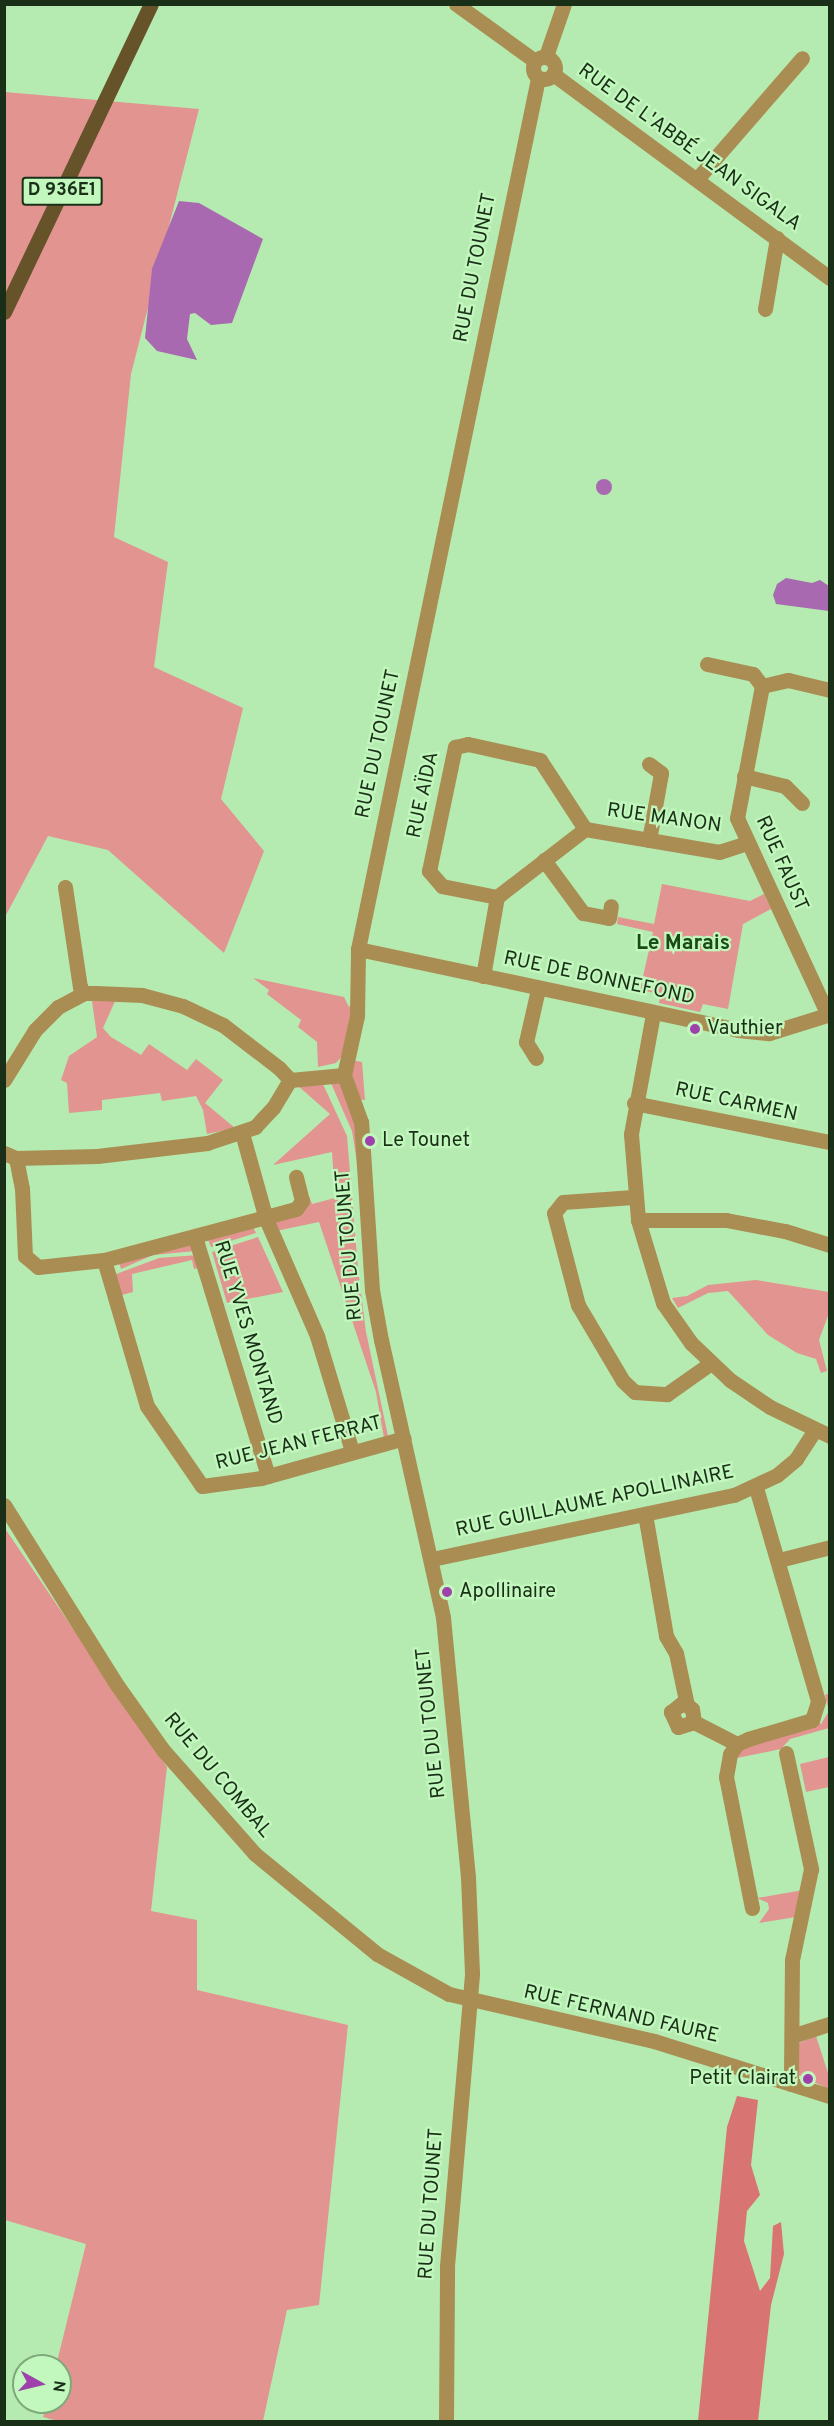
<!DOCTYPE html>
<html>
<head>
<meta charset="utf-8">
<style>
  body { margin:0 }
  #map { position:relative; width:834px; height:2426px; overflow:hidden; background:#b5ebb0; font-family:Overpass,sans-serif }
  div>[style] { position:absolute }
  .green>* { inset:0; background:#e29490 }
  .forest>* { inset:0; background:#d87471 }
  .water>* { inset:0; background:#a869b1 }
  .round { border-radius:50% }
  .minor>* { height:15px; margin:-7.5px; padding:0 7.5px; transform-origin:7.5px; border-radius:7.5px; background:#aa8d53 }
  .minor>.ring { margin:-7.5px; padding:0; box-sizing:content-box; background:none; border:15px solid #aa8d53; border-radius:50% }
  .major>* { height:15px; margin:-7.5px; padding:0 7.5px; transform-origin:7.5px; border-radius:7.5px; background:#67532a }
  .dots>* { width:16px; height:16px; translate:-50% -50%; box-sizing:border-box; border:3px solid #c2f8bd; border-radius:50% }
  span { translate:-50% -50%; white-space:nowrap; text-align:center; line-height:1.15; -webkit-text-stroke:4.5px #c2f8bd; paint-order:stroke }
  .shield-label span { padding:2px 4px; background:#c2f8bd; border:2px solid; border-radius:4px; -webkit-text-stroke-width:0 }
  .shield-label { font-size:18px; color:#1a2f18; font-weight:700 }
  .street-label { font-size:20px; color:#1a2f18 }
  .poi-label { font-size:20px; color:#1a2f18 }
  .left { translate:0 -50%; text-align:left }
  .right { translate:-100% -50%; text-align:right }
  .neighbourhood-label { font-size:21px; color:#194a17; font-weight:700 }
  .frame { position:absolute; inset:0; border:6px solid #1a2f18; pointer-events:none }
  .north { position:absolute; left:12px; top:2354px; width:60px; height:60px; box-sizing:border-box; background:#c2f8bd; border:2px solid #7fa87b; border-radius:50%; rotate:98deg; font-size:16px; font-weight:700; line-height:24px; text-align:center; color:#1a2f18 }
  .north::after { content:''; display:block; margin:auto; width:21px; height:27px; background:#9e41ab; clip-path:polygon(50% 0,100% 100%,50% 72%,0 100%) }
</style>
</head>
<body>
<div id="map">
  <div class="green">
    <i style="clip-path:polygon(5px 92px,199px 109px,131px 374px,114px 537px,168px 562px,154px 667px,243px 708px,221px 799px,264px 851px,224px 953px,108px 850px,48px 836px,5px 917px)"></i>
    <i style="clip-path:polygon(662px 884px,750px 901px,764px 894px,771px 909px,743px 924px,728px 1009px,703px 1004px,700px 1012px,659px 1003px,660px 994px,640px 990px,653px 932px,617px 924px,618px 917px,654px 924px)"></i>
    <i style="clip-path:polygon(253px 978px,344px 997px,349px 1007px,352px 1004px,344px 1054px,336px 1063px,318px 1067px,317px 1042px,298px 1027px,301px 1020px,267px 994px,269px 990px)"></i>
    <i style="clip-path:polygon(116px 999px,103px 1028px,111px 1037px,141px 1055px,149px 1044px,187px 1070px,196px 1059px,223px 1080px,205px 1103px,235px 1128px,207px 1134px,203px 1110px,196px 1096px,162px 1101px,160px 1093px,102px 1100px,102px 1110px,69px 1113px,67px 1083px,61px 1080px,69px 1056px,97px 1037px,92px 1001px)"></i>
    <i style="clip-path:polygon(350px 1060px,362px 1062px,365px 1100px,355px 1099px)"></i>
    <i style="clip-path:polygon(330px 1081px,340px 1083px,358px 1127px,357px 1162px,352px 1131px)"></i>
    <i style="clip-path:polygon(322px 1082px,347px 1136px,358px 1269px,366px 1332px,388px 1436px,384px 1438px,376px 1392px,319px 1222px,276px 1231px,272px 1221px,300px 1212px,309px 1196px,312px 1204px,335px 1198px,332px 1152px,273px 1165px,330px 1114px,297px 1085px)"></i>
    <i style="clip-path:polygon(252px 1225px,256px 1233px,211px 1247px,207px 1237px)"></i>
    <i style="clip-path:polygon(258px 1237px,283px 1292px,227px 1303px,212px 1252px)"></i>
    <i style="clip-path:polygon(188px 1242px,196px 1251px,153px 1255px,121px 1269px,118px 1260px)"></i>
    <i style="clip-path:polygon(198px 1255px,199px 1268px,194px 1269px,192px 1260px,132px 1274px,133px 1292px,118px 1296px,111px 1276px,159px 1258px)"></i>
    <i style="clip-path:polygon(756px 1280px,829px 1292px,829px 1313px,819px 1340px,827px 1371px,821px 1373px,816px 1359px,797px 1353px,768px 1335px,728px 1291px,708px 1293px,678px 1308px,672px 1298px,687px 1296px,708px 1285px)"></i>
    <i style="clip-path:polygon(4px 1527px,167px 1767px,151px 1911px,197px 1920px,197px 1990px,348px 2025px,319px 2305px,287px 2310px,263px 2421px,61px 2422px,43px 2417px,47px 2402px,60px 2402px,60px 2366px,56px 2366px,86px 2244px,5px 2220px)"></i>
    <i style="clip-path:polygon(829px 1693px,829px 1728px,790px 1739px,781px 1749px,732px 1759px,745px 1744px,814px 1721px,821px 1724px,829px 1711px,825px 1695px)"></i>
    <i style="clip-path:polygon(829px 1757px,829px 1787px,806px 1792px,800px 1764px)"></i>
    <i style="clip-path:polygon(803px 1890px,796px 1917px,759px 1923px,769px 1909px,768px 1903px,757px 1898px)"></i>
    <i style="clip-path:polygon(816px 2036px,829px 2076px,829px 2089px,798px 2075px,799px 2043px)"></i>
  </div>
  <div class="forest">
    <i style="clip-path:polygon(737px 2096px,758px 2100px,751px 2165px,760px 2195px,747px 2211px,744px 2241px,760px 2291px,770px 2278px,773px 2226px,781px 2222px,784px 2254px,771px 2305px,758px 2421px,698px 2421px,727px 2127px)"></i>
  </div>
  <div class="water">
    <i style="clip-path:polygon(179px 201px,199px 203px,263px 239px,232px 323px,211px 325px,195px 313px,190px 314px,187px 339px,197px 360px,157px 351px,145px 338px,152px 269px)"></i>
    <i class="round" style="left:596px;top:479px;width:16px;height:16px"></i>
    <i style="clip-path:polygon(786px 578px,812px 583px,820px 580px,829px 586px,829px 611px,776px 604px,773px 595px,777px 584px)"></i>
  </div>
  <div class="minor">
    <i style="left:456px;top:4px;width:97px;rotate:35.8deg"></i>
    <i style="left:546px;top:56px;width:55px;rotate:-70.9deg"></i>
    <i class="ring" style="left:533px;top:57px;width:7px;height:7px"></i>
    <i style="left:553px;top:74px;width:344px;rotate:36.4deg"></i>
    <i style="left:697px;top:179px;width:160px;rotate:-49deg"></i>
    <i style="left:765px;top:309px;width:72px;rotate:-80.4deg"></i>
    <i style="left:707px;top:664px;width:47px;rotate:12.3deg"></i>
    <i style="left:753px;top:674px;width:15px;rotate:53deg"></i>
    <i style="left:762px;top:686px;width:27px;rotate:-13deg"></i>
    <i style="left:788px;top:680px;width:43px;rotate:13.4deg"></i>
    <i style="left:762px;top:686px;width:134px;rotate:100.7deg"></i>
    <i style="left:737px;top:818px;width:217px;rotate:65.2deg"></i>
    <i style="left:744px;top:776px;width:42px;rotate:13.7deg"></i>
    <i style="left:785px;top:786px;width:24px;rotate:45deg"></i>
    <i style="left:649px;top:840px;width:68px;rotate:-79.8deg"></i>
    <i style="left:661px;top:773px;width:15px;rotate:-143deg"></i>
    <i style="left:544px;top:860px;width:66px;rotate:53.7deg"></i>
    <i style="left:583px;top:913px;width:26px;rotate:11deg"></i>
    <i style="left:609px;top:918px;width:12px;rotate:-81deg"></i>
    <i style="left:65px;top:887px;width:101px;rotate:81.5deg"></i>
    <i style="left:80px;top:987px;width:7px;rotate:56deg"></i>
    <i style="left:497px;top:897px;width:56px;rotate:-168.7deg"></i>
    <i style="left:442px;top:886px;width:20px;rotate:-131deg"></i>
    <i style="left:429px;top:871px;width:127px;rotate:-78.2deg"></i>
    <i style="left:455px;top:747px;width:13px;rotate:-13deg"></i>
    <i style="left:468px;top:744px;width:74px;rotate:12.5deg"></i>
    <i style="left:540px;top:760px;width:82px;rotate:56.9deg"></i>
    <i style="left:358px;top:949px;width:389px;rotate:12deg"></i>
    <i style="left:738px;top:1030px;width:31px;rotate:6deg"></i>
    <i style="left:769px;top:1033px;width:64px;rotate:-17.3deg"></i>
    <i style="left:483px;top:976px;width:80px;rotate:-80deg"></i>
    <i style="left:497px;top:897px;width:111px;rotate:-37.7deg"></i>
    <i style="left:585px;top:829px;width:136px;rotate:9.7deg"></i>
    <i style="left:719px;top:852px;width:29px;rotate:-18deg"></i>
    <i style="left:653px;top:1014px;width:122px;rotate:100.4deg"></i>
    <i style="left:631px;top:1134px;width:86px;rotate:85.3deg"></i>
    <i style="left:638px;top:1220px;width:87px;rotate:73.2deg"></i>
    <i style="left:663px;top:1303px;width:49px;rotate:55deg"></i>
    <i style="left:691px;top:1343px;width:54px;rotate:43.5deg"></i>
    <i style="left:730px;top:1380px;width:48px;rotate:34deg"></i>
    <i style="left:770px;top:1407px;width:67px;rotate:25.8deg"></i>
    <i style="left:536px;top:1058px;width:19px;rotate:-122deg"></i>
    <i style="left:526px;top:1042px;width:54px;rotate:-77.2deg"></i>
    <i style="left:4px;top:1080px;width:59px;rotate:-58.2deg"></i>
    <i style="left:35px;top:1030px;width:33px;rotate:-45deg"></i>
    <i style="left:58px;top:1007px;width:30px;rotate:-28deg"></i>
    <i style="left:84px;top:993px;width:12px"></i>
    <i style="left:96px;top:993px;width:46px;rotate:2.5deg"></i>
    <i style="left:142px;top:995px;width:42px;rotate:15deg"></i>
    <i style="left:183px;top:1006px;width:44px;rotate:25.4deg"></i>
    <i style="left:223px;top:1025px;width:71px;rotate:37.5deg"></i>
    <i style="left:279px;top:1068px;width:16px;rotate:47deg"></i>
    <i style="left:634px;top:1103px;width:200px;rotate:11.3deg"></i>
    <i style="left:242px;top:1133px;width:89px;rotate:74.4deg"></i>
    <i style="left:266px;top:1219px;width:128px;rotate:66.4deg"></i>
    <i style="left:317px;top:1336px;width:120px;rotate:73.1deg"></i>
    <i style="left:4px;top:1153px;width:13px;rotate:23deg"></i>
    <i style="left:16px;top:1158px;width:81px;rotate:-1.4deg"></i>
    <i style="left:97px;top:1156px;width:111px;rotate:-6.7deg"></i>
    <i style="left:207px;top:1143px;width:51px;rotate:-18.4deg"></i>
    <i style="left:255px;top:1127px;width:26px;rotate:-47deg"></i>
    <i style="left:273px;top:1108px;width:33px;rotate:-59deg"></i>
    <i style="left:290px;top:1080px;width:54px;rotate:-5.3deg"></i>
    <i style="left:16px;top:1158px;width:31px;rotate:79deg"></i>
    <i style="left:22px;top:1188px;width:68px;rotate:87.5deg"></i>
    <i style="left:25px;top:1256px;width:17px;rotate:40deg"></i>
    <i style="left:38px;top:1267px;width:66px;rotate:-6.1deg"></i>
    <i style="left:104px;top:1260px;width:199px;rotate:-14.9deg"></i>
    <i style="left:296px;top:1209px;width:10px;rotate:-53deg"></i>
    <i style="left:302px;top:1201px;width:25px;rotate:-104deg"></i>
    <i style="left:633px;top:1197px;width:70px;rotate:175.9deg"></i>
    <i style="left:563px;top:1202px;width:14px;rotate:129deg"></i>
    <i style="left:554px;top:1213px;width:95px;rotate:75.4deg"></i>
    <i style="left:578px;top:1305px;width:88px;rotate:59.4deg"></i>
    <i style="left:623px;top:1381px;width:16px;rotate:43deg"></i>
    <i style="left:635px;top:1392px;width:32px;rotate:4deg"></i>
    <i style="left:667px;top:1394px;width:54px;rotate:-35.2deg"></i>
    <i style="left:638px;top:1220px;width:88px"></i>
    <i style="left:726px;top:1220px;width:60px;rotate:10.6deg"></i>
    <i style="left:785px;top:1231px;width:47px;rotate:17.3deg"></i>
    <i style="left:195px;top:1237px;width:250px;rotate:73deg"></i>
    <i style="left:104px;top:1260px;width:152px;rotate:73.6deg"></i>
    <i style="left:147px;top:1406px;width:97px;rotate:55.5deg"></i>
    <i style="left:202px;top:1486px;width:60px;rotate:-7.7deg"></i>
    <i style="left:261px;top:1478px;width:148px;rotate:-15.6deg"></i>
    <i style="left:4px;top:1505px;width:213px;rotate:57.9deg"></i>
    <i style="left:117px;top:1685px;width:80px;rotate:54.7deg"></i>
    <i style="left:163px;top:1750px;width:139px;rotate:48.5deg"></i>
    <i style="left:255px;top:1854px;width:158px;rotate:39.3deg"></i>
    <i style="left:377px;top:1954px;width:82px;rotate:29.1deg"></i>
    <i style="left:449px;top:1994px;width:210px;rotate:12.9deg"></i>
    <i style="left:654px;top:2041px;width:184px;rotate:17.4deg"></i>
    <i style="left:645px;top:1514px;width:124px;rotate:80.2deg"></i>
    <i style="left:666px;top:1636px;width:20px;rotate:60deg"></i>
    <i style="left:676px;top:1653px;width:53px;rotate:78.1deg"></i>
    <i style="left:432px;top:1559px;width:309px;rotate:-12deg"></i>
    <i style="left:734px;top:1495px;width:47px;rotate:-24.9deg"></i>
    <i style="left:777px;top:1475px;width:25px;rotate:-40deg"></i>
    <i style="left:796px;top:1459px;width:35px;rotate:-57deg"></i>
    <i style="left:779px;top:1560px;width:53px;rotate:-14.3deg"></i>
    <i style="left:694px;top:1722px;width:17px;rotate:163deg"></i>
    <i style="left:678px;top:1727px;width:17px;rotate:-115deg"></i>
    <i style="left:671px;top:1712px;width:13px;rotate:-39deg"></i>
    <i style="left:681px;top:1704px;width:6px;rotate:9deg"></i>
    <i style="left:687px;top:1705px;width:6px;rotate:39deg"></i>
    <i style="left:692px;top:1709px;width:13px;rotate:81deg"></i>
    <i style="left:694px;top:1722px;width:48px;rotate:27.1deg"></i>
    <i style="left:786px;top:1753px;width:119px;rotate:77.8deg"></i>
    <i style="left:811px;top:1869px;width:93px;rotate:101.8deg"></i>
    <i style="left:792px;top:1960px;width:124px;rotate:90.5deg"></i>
    <i style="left:752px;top:1908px;width:134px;rotate:-101.2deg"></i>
    <i style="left:726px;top:1777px;width:23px;rotate:-80deg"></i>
    <i style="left:730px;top:1754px;width:12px;rotate:-55deg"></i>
    <i style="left:737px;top:1744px;width:12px;rotate:-24deg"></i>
    <i style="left:748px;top:1739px;width:67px;rotate:-16.5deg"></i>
    <i style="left:812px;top:1720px;width:20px;rotate:-72deg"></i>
    <i style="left:818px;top:1701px;width:223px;rotate:-106.2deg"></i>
    <i style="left:792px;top:2036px;width:40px;rotate:-18deg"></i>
    <i style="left:446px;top:2422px;width:156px;rotate:-89.6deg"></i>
    <i style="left:447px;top:2266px;width:294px;rotate:-85.1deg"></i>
    <i style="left:472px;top:1973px;width:96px;rotate:-92.4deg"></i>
    <i style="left:468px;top:1877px;width:261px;rotate:-95.5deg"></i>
    <i style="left:443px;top:1617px;width:284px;rotate:-102.6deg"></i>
    <i style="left:381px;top:1340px;width:51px;rotate:-100.2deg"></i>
    <i style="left:372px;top:1290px;width:168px;rotate:-93.7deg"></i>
    <i style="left:361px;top:1122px;width:50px;rotate:-109.9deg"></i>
    <i style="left:344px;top:1075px;width:60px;rotate:-77.6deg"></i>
    <i style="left:357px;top:1016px;width:67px;rotate:-89.1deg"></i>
    <i style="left:358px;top:949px;width:889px;rotate:-78.32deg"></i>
  </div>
  <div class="major">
    <i style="left:4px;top:312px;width:341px;rotate:-64.5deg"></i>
  </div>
  <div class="dots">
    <i style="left:695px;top:1029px;background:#9e41ab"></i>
    <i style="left:370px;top:1141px;background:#9e41ab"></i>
    <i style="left:447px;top:1592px;background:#9e41ab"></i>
    <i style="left:808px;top:2079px;background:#9e41ab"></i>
  </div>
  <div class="shield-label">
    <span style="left:62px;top:191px">D 936E1</span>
  </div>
  <div class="street-label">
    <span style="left:689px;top:148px;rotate:36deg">RUE DE L'ABBÉ JEAN SIGALA</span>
    <span style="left:476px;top:268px;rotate:-79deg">RUE DU TOUNET</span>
    <span style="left:379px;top:744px;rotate:-78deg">RUE DU TOUNET</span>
    <span style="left:424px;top:795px;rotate:-78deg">RUE AÏDA</span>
    <span style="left:664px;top:819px;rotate:8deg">RUE MANON</span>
    <span style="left:781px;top:864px;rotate:66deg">RUE FAUST</span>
    <span style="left:599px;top:979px;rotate:12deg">RUE DE BONNEFOND</span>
    <span style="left:736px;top:1103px;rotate:12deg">RUE CARMEN</span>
    <span style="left:350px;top:1245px;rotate:-95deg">RUE DU TOUNET</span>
    <span style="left:247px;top:1333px;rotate:73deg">RUE YVES MONTAND</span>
    <span style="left:299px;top:1444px;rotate:-14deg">RUE JEAN FERRAT</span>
    <span style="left:595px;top:1502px;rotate:-12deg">RUE GUILLAUME APOLLINAIRE</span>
    <span style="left:432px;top:1723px;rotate:-96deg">RUE DU TOUNET</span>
    <span style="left:217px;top:1776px;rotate:50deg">RUE DU COMBAL</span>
    <span style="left:621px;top:2015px;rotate:13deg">RUE FERNAND FAURE</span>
    <span style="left:432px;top:2204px;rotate:-86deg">RUE DU TOUNET</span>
  </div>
  <div class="poi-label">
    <span class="left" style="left:707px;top:1029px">Vauthier</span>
    <span class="left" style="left:382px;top:1141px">Le Tounet</span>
    <span class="left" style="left:459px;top:1592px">Apollinaire</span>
    <span class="right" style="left:796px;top:2079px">Petit Clairat</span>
  </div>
  <div class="neighbourhood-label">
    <span style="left:683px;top:944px">Le Marais</span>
  </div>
  <div class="frame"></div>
  <div class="north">N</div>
</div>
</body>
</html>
